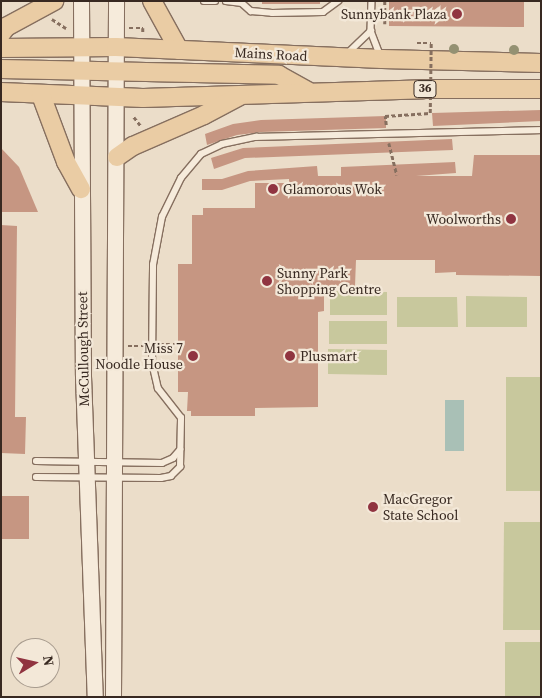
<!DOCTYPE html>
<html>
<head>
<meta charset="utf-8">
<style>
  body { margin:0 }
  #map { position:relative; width:542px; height:698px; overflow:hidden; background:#ebddc9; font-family:"Source Serif 4",serif }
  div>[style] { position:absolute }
  .green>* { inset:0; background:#c8c89d }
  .water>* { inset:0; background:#a9c0b6 }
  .building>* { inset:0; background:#c69682 }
  .path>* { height:2.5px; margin-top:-1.25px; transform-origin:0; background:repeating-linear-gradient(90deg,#866f5f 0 4px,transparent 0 6.5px) }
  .roads { filter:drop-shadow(1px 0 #866f5f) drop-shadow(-1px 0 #866f5f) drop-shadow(0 1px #866f5f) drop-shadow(0 -1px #866f5f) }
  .lane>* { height:5.5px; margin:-2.75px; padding:0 2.75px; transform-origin:2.75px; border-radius:2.75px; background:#f6ebdb }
  .secondary>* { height:15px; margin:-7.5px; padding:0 7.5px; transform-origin:7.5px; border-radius:7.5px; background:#f6ebdb }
  .primary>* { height:18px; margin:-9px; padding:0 9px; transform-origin:9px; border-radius:9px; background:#eacca4 }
  .path-bridge>* { height:2.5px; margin-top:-1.25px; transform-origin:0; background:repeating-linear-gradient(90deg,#866f5f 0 4px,transparent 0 6.5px) }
  .trees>* { width:10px; height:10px; margin:-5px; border-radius:50%; background:#949172 }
  .dots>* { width:14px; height:14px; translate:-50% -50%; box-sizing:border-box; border:2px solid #f3e8d8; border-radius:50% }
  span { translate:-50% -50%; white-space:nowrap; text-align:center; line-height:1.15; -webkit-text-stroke:4.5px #f3e8d8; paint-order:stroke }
  .shield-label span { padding:1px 4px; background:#f3e8d8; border:1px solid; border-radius:4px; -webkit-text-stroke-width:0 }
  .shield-label { font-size:12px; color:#382921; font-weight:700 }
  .poi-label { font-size:14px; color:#382921 }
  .right { translate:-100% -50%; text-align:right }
  .left { translate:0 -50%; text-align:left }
  .street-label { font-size:14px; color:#382921 }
  .frame { position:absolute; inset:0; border:2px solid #382921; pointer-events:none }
  .north { position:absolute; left:10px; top:638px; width:50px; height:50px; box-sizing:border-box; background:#f3e8d8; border:1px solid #a89c8f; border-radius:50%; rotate:81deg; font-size:14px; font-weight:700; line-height:20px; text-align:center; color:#382921 }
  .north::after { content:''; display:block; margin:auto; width:18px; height:22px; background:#903440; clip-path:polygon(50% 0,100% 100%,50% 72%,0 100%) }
</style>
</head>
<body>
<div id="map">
  <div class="green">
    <i style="clip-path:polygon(330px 291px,387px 292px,387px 315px,330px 315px)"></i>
    <i style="clip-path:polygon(466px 296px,527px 297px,527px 327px,466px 327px)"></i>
    <i style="clip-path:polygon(397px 297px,457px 297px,458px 327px,397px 327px)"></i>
    <i style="clip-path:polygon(329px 321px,387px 321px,387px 344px,329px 344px)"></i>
    <i style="clip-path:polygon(328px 349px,387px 350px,387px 375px,328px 374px)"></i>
    <i style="clip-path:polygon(506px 377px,541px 377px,541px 491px,506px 491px)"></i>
    <i style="clip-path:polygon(504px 522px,541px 522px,541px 630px,503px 630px)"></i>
    <i style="clip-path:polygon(505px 642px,541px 642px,541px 697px,505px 697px)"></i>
  </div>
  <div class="water">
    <i style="clip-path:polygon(445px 400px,464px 400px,464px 451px,445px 451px)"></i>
  </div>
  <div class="building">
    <i style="clip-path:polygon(262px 1px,320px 1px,320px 4px,262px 4px)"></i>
    <i style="clip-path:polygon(389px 1px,524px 1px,524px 27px,389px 26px)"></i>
    <i style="clip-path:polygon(541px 110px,541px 121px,433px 126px,432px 113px)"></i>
    <i style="clip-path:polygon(386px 116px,386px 128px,261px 132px,237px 135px,207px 145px,205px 134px,233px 124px,261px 120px)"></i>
    <i style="clip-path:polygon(452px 139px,453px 150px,245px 158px,214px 169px,211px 158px,243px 148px)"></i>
    <i style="clip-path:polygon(1px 148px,19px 167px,38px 212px,1px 212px)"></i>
    <i style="clip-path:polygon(474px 155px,541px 155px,541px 276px,456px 275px,456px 272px,435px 273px,435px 260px,356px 260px,355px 286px,324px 286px,324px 311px,318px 312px,318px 407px,255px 408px,255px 416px,191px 416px,191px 411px,187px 411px,188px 392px,178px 392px,178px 264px,192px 264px,192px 215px,203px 215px,203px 208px,255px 208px,255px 183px,289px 183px,289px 179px,250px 181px,222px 190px,202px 190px,202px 179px,222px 179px,248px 171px,317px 166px,318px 176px,341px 176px,341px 167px,455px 162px,456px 173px,416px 176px,472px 176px)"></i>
    <i style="clip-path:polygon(1px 225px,17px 226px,15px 417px,26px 417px,25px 454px,1px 453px)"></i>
    <i style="clip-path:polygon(1px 496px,29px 496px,29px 539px,1px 539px)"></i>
  </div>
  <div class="path">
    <i style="left:385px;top:1px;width:23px;rotate:90deg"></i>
    <i style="left:52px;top:19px;width:17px;rotate:33deg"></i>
    <i style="left:129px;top:28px;width:14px"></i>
    <i style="left:143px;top:28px;width:5px;rotate:90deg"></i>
    <i style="left:417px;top:43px;width:14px"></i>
    <i style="left:134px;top:117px;width:11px;rotate:52deg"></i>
    <i style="left:386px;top:125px;width:9px;rotate:-96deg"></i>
    <i style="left:385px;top:116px;width:45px;rotate:-3.8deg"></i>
    <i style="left:389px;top:143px;width:33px;rotate:76deg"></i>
    <i style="left:160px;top:344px;width:18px"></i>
    <i style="left:128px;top:346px;width:16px"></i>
  </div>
  <div class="roads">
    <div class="lane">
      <i style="left:204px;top:1px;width:11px"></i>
      <i style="left:226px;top:1px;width:16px;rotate:7deg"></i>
      <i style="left:242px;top:3px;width:12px;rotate:42deg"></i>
      <i style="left:251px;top:11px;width:21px;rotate:5deg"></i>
      <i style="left:272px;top:13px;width:51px;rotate:-1.1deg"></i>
      <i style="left:323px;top:12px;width:19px;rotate:-36deg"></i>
      <i style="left:372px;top:1px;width:30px;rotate:92deg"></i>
      <i style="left:371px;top:31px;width:26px;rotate:69deg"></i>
      <i style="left:348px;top:53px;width:32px;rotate:-44deg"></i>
      <i style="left:36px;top:461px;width:126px;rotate:0.9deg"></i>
      <i style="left:162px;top:463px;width:12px;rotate:-24deg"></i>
      <i style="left:173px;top:458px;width:11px;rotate:-49deg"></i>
      <i style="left:36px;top:477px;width:125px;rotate:0.5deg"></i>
      <i style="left:161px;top:478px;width:10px;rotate:-11deg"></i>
      <i style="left:171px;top:476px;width:13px;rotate:-45deg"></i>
      <i style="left:180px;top:467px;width:49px;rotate:-88.8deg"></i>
      <i style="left:181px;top:418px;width:37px;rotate:-128deg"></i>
      <i style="left:158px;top:389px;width:26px;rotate:-103deg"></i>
      <i style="left:152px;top:364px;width:99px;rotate:-89.4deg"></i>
      <i style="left:153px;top:265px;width:49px;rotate:-79.4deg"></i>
      <i style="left:162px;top:217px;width:43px;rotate:-64deg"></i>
      <i style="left:181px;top:178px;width:31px;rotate:-50deg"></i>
      <i style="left:201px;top:154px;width:23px;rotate:-25deg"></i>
      <i style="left:222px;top:144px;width:35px;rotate:-12deg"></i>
      <i style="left:256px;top:137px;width:285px;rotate:-1.4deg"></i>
    </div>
    <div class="secondary">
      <i style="left:81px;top:1px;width:375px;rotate:89.7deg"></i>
      <i style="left:83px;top:376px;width:321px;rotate:87.9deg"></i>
      <i style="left:113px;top:697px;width:696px;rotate:-89.75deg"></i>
    </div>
    <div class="primary">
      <i style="left:152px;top:1px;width:56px;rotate:61.1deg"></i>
      <i style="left:1px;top:34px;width:9px;rotate:-54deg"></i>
      <i style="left:6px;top:27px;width:55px;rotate:-28.4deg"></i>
      <i style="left:1px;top:48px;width:115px;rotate:-0.5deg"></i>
      <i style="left:116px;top:47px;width:266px;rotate:2.6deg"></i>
      <i style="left:382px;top:59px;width:159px;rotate:1.4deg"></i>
      <i style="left:1px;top:69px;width:278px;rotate:1.2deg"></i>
      <i style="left:279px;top:75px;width:33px;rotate:29deg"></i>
      <i style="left:1px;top:92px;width:142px;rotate:2.4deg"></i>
      <i style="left:143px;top:98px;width:281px;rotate:-1.8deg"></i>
      <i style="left:424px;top:89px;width:117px"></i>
      <i style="left:41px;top:95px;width:72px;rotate:69.5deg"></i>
      <i style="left:66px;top:162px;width:31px;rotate:61deg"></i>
      <i style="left:117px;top:157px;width:19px;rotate:-35deg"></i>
      <i style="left:133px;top:146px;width:77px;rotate:-23.6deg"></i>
      <i style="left:204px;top:115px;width:40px;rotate:-28deg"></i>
    </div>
  </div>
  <div class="path-bridge">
    <i style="left:430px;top:113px;width:70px;rotate:-89.2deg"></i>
  </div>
  <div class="trees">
    <i style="left:454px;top:49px"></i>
    <i style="left:514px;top:50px"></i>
  </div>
  <div class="dots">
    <i style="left:457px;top:14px;background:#903440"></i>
    <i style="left:273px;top:189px;background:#903440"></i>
    <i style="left:511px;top:219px;background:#903440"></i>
    <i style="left:267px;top:281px;background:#903440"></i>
    <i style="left:193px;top:356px;background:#903440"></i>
    <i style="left:290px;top:356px;background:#903440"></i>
    <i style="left:373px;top:507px;background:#903440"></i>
  </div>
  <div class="shield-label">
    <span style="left:425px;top:89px">36</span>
  </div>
  <div class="poi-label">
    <span class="right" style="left:447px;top:14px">Sunnybank Plaza</span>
    <span class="left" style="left:283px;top:189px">Glamorous Wok</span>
    <span class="right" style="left:501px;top:219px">Woolworths</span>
    <span class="left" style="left:277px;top:281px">Sunny Park<br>Shopping Centre</span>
    <span class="right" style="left:183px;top:356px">Miss 7<br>Noodle House</span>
    <span class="left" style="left:300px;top:356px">Plusmart</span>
    <span class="left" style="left:383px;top:507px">MacGregor<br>State School</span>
  </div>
  <div class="street-label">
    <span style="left:271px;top:54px;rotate:3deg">Mains Road</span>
    <span style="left:83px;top:349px;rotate:-91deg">McCullough Street</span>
  </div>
  <div class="frame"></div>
  <div class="north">N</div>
</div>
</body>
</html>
